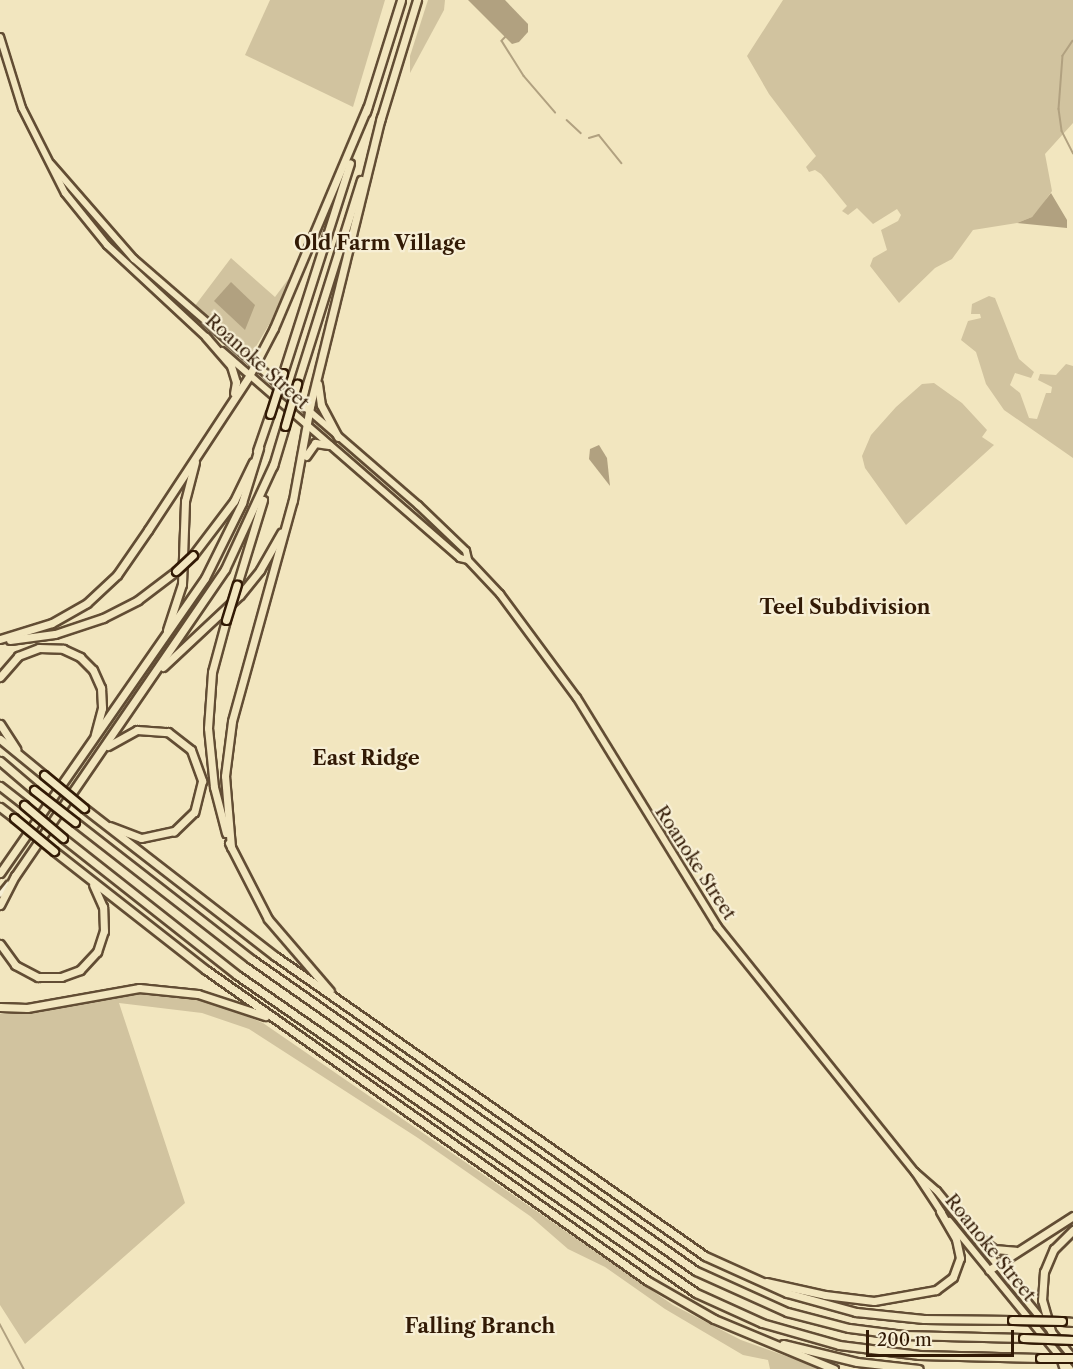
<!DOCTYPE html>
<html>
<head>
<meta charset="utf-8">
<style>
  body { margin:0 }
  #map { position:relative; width:1073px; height:1369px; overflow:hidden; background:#f2e6bf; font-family:"Libre Caslon Text",serif }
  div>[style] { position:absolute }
  .green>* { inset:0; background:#d1c39f }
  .water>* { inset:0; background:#b1a180 }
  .stream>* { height:1.5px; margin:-0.75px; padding:0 0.75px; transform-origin:0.75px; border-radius:0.75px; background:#b1a180 }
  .roads { filter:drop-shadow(2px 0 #624d34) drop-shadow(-2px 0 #624d34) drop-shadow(0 2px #624d34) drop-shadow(0 -2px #624d34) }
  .minor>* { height:4.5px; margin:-2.25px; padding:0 2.25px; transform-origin:2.25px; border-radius:2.25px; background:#f7efd5 }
  .major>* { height:6px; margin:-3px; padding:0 3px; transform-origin:3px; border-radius:3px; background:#f2e6bf }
  .highway>* { height:7px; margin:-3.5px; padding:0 3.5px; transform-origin:3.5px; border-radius:3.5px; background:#f2e6bf }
  .bridges { filter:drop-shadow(2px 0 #321a05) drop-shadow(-2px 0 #321a05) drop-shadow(0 2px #321a05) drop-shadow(0 -2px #321a05) }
  .highway-bridge>* { height:7px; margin:-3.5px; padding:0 3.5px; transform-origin:3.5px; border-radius:3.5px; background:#f2e6bf }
  span { translate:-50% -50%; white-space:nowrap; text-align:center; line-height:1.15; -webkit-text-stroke:4.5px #f7efd5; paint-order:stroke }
  .street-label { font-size:18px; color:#321a05 }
  .neighbourhood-label { font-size:20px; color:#321a05; font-weight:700 }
  .scale { position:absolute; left:866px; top:1330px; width:148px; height:27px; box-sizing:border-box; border:3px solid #321a05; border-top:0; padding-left:8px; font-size:18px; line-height:21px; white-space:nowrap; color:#321a05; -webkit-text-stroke:4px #f7efd5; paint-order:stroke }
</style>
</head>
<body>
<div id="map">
  <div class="green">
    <i style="clip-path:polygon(270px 0,385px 0,353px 107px,245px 55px)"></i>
    <i style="clip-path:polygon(428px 0,445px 0,444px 10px,410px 73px,410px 56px)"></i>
    <i style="clip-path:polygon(783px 0,1073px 0,1073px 123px,1045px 154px,1052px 191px,1042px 205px,1032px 217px,1017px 223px,973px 230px,952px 259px,935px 268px,899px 303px,870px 266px,873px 258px,887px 250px,881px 230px,898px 221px,901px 215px,897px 209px,873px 224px,857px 208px,848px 215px,842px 211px,847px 206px,821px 174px,815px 170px,809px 172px,806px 167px,816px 156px,769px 94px,747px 56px)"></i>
    <i style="clip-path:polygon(231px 258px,275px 297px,298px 266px,282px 303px,252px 353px,194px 307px)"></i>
    <i style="clip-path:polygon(989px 296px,995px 298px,1019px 359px,1034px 372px,1031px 378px,1015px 373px,1010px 385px,1020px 393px,1029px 418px,1037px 419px,1046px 393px,1051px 393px,1052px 387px,1038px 380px,1040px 374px,1056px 375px,1066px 364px,1073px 366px,1073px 458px,1004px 410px,986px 384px,976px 352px,961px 340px,968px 321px,981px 318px,980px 314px,971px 314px,972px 304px)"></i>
    <i style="clip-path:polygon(934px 383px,962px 403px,987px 430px,982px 437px,994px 445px,906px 525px,865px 468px,862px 456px,871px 435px,896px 407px,922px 384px)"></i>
    <i style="clip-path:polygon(153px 993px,210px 1001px,263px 1023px,673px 1305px,741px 1340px,822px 1369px,770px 1369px,768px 1360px,743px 1355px,665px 1309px,605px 1267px,568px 1249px,530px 1216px,418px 1138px,249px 1029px,202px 1013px,119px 1003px,185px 1203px,25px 1344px,0 1305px,0 1014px,37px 1013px,107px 997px)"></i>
  </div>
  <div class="water">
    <i style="clip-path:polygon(468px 0,505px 0,528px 24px,528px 32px,519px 42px,512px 44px)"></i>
    <i style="clip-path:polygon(1051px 193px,1067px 220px,1067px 228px,1017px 223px,1032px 217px)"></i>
    <i style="clip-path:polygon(231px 282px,255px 305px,245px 330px,214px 301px)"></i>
    <i style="clip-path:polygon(599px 445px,607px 458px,610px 486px,589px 459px,590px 449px)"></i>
  </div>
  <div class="stream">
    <i style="left:507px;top:36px;width:7px;rotate:135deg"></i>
    <i style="left:502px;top:41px;width:41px;rotate:57.8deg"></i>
    <i style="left:524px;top:76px;width:48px;rotate:49.3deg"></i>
    <i style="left:1073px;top:41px;width:18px;rotate:124deg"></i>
    <i style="left:1063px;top:56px;width:53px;rotate:94.3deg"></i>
    <i style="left:1059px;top:109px;width:22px;rotate:82deg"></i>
    <i style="left:1062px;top:131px;width:25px;rotate:63deg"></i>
    <i style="left:567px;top:120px;width:19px;rotate:43deg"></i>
    <i style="left:589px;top:138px;width:10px;rotate:-17deg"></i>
    <i style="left:599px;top:135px;width:36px;rotate:51deg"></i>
    <i style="left:0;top:1324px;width:51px;rotate:61.9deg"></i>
  </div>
  <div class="roads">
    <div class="minor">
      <i style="left:0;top:894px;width:13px;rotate:-51deg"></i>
    </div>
    <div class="major">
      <i style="left:0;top:37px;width:74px;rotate:72.8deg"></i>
      <i style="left:22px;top:108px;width:95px;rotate:63.2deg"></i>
      <i style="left:65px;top:193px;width:67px;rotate:51.1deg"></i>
      <i style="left:107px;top:245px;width:138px;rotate:42.9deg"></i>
      <i style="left:51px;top:164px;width:126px;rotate:48.9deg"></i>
      <i style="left:134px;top:259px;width:376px;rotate:40.9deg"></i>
      <i style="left:418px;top:505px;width:66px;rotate:43.8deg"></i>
      <i style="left:466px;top:551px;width:9px;rotate:77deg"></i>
      <i style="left:222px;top:351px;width:315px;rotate:41deg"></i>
      <i style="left:460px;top:558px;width:8px;rotate:14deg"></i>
      <i style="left:468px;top:560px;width:47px;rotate:46.7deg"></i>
      <i style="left:500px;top:594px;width:129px;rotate:53.5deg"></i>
      <i style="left:577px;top:698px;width:268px;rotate:58.4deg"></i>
      <i style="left:717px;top:926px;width:316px;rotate:51.2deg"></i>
      <i style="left:915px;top:1172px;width:49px;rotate:56.6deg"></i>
      <i style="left:915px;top:1172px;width:29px;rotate:41deg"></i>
      <i style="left:937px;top:1191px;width:215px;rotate:50.8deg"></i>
      <i style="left:949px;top:1221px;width:191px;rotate:50.7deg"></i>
    </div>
    <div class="highway">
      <i style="left:366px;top:112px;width:117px;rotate:-72.6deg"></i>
      <i style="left:380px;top:121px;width:127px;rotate:-73deg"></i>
      <i style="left:206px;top:337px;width:38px;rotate:49deg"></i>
      <i style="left:231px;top:366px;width:17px;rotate:73deg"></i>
      <i style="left:236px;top:382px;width:11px;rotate:100deg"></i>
      <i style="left:283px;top:373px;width:220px;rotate:-72.3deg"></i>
      <i style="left:297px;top:384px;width:214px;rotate:-72.6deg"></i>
      <i style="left:318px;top:384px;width:21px;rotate:82deg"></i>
      <i style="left:321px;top:405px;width:36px;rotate:62deg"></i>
      <i style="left:257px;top:451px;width:39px;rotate:-71deg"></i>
      <i style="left:306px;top:456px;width:16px;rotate:-55deg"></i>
      <i style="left:315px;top:443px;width:14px;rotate:8deg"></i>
      <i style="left:273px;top:466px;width:42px;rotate:-73.3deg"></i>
      <i style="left:193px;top:555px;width:68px;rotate:-52.8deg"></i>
      <i style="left:234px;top:501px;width:43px;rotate:-64deg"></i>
      <i style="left:237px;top:585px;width:89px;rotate:-73deg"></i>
      <i style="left:167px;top:630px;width:48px;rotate:-71.9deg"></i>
      <i style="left:182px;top:584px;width:83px;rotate:-87.9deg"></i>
      <i style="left:185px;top:501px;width:40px;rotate:-75.6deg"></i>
      <i style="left:0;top:639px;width:54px;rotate:-17.1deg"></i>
      <i style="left:52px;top:623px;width:40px;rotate:-29.7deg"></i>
      <i style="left:87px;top:603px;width:41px;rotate:-43deg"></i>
      <i style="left:117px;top:575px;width:55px;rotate:-55.4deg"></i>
      <i style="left:148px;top:530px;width:184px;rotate:-56.7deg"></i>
      <i style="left:249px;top:376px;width:54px;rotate:-62.5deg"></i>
      <i style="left:274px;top:328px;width:239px;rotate:-67.1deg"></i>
      <i style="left:10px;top:640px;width:45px;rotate:-7.6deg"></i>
      <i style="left:55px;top:634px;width:51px;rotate:-18.4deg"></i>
      <i style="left:103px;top:618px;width:39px;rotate:-27deg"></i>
      <i style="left:138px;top:600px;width:48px;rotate:-37.3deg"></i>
      <i style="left:163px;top:667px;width:105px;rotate:-43.1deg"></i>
      <i style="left:240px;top:595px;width:32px;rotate:-51deg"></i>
      <i style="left:260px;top:570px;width:43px;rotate:-60.4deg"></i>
      <i style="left:0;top:677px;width:28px;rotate:-49deg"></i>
      <i style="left:18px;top:656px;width:22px;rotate:-21deg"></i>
      <i style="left:39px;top:648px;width:24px;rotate:2deg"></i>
      <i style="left:63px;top:649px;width:19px;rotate:25deg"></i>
      <i style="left:80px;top:657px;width:18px;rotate:45deg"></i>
      <i style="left:93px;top:670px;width:20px;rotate:66deg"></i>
      <i style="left:101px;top:688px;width:20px;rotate:87deg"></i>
      <i style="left:102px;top:708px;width:28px;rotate:105deg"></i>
      <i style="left:0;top:724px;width:30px;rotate:57deg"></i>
      <i style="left:0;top:739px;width:57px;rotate:39.3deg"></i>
      <i style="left:108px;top:746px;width:33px;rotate:-29deg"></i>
      <i style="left:137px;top:730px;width:31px;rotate:4deg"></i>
      <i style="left:168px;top:732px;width:29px;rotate:38deg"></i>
      <i style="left:191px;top:750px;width:33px;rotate:70deg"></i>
      <i style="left:202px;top:781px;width:32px;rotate:104deg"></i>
      <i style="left:194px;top:812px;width:28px;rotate:136deg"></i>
      <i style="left:174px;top:831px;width:34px;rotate:168deg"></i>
      <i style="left:141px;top:838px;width:33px;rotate:-159deg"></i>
      <i style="left:0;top:761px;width:45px;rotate:40.5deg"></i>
      <i style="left:0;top:786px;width:31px;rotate:38deg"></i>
      <i style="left:0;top:807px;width:18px;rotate:38deg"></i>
      <i style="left:84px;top:808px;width:242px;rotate:37.8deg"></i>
      <i style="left:275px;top:956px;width:524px;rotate:34.9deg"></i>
      <i style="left:705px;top:1256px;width:90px;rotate:24.3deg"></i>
      <i style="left:787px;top:1293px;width:72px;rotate:15.4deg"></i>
      <i style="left:856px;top:1312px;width:68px;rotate:5.9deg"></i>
      <i style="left:924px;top:1319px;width:88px;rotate:0.7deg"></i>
      <i style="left:75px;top:822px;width:223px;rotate:37.9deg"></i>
      <i style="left:251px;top:959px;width:543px;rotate:35.04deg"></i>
      <i style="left:696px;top:1271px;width:100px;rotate:24.3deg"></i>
      <i style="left:787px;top:1312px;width:64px;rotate:14.5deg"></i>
      <i style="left:849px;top:1328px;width:55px;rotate:7.3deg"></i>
      <i style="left:904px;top:1335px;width:119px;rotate:1.4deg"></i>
      <i style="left:226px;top:833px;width:48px;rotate:-104.6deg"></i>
      <i style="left:214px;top:787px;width:59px;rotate:-95.8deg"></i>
      <i style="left:208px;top:728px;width:56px;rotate:-85.9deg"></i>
      <i style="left:212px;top:672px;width:54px;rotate:-74.9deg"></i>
      <i style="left:63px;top:838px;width:221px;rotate:38.2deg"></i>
      <i style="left:237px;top:975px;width:558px;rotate:34.71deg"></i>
      <i style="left:696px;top:1293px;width:72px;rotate:24.4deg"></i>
      <i style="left:762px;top:1323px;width:80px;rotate:15.9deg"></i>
      <i style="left:839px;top:1345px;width:81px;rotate:7.1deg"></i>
      <i style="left:919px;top:1355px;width:121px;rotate:1.4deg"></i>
      <i style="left:229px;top:843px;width:85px;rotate:62.8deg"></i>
      <i style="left:268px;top:919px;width:95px;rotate:49.3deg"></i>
      <i style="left:231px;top:847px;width:71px;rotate:-94.8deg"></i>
      <i style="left:225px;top:776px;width:55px;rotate:-82.7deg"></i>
      <i style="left:232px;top:721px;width:229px;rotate:-74.6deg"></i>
      <i style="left:293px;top:500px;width:96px;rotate:-79.7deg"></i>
      <i style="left:310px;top:406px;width:297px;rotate:-76.2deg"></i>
      <i style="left:54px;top:851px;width:193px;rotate:38.1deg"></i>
      <i style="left:206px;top:970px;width:540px;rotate:35.13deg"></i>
      <i style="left:648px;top:1281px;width:76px;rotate:29.9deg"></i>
      <i style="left:714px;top:1319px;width:130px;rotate:22.6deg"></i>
      <i style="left:0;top:873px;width:359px;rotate:-55.2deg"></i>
      <i style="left:205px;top:578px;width:84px;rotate:-63.7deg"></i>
      <i style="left:242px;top:503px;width:58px;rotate:-72.8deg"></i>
      <i style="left:0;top:905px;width:33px;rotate:-63deg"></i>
      <i style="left:15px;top:876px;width:372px;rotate:-55.6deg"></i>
      <i style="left:225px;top:569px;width:115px;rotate:-65.2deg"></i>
      <i style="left:0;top:944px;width:26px;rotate:54deg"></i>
      <i style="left:15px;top:965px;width:26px;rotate:28deg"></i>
      <i style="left:38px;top:977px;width:23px"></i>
      <i style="left:61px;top:977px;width:20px;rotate:-20deg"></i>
      <i style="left:80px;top:970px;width:25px;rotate:-47deg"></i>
      <i style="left:97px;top:952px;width:22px;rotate:-72deg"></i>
      <i style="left:104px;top:931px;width:24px;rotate:-92deg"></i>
      <i style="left:103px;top:907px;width:24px;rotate:-114deg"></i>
      <i style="left:0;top:1007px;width:27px;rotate:2deg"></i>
      <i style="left:27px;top:1008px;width:114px;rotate:-10.1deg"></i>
      <i style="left:139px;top:988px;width:59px;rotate:5.8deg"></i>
      <i style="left:198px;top:994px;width:71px;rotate:18.2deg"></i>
      <i style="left:970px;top:1231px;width:30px;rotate:37deg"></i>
      <i style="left:994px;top:1249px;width:21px;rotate:5deg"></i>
      <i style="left:989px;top:1270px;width:100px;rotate:-32.7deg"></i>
      <i style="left:766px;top:1282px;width:60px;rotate:12.4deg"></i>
      <i style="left:825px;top:1295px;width:49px;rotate:7deg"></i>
      <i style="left:874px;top:1301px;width:63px;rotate:-10.1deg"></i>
      <i style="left:936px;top:1290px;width:21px;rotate:-37deg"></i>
      <i style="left:953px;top:1277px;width:20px;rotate:-70deg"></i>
      <i style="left:960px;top:1258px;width:19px;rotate:-102deg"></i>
      <i style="left:956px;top:1239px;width:32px;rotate:-120deg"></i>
      <i style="left:1062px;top:1321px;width:11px;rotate:5deg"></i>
      <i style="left:1051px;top:1331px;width:32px;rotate:-106deg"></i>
      <i style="left:1042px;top:1300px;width:28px;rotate:-86deg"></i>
      <i style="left:1044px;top:1272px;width:25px;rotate:-67deg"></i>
      <i style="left:1054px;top:1249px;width:27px;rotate:-45deg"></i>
      <i style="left:783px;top:1344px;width:76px;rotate:13.7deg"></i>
      <i style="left:857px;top:1362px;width:62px;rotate:6.4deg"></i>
      <i style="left:1060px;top:1357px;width:13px;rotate:72deg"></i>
    </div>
  </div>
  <div class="bridges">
    <div class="highway-bridge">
      <i style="left:270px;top:414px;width:43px;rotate:-72.4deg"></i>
      <i style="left:285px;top:426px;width:44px;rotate:-74.1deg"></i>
      <i style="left:176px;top:571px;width:23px;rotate:-43deg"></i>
      <i style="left:226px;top:620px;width:37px;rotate:-73deg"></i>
      <i style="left:44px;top:775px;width:52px;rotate:39.5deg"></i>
      <i style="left:34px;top:790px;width:52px;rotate:38deg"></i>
      <i style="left:24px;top:805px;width:51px;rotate:40.2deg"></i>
      <i style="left:14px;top:818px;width:52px;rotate:39.5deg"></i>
      <i style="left:1012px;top:1320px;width:50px;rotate:1.1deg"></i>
      <i style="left:1023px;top:1338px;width:50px;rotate:2.3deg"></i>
      <i style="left:1040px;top:1358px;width:33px"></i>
    </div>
  </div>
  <div class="street-label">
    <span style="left:257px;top:362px;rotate:42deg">Roanoke Street</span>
    <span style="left:695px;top:863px;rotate:57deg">Roanoke Street</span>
    <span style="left:990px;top:1248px;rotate:51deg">Roanoke Street</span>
  </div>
  <div class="neighbourhood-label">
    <span style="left:380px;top:243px">Old Farm Village</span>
    <span style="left:845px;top:607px">Teel Subdivision</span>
    <span style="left:366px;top:758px">East Ridge</span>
    <span style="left:480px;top:1326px">Falling Branch</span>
  </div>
  <div class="scale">200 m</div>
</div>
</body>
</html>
